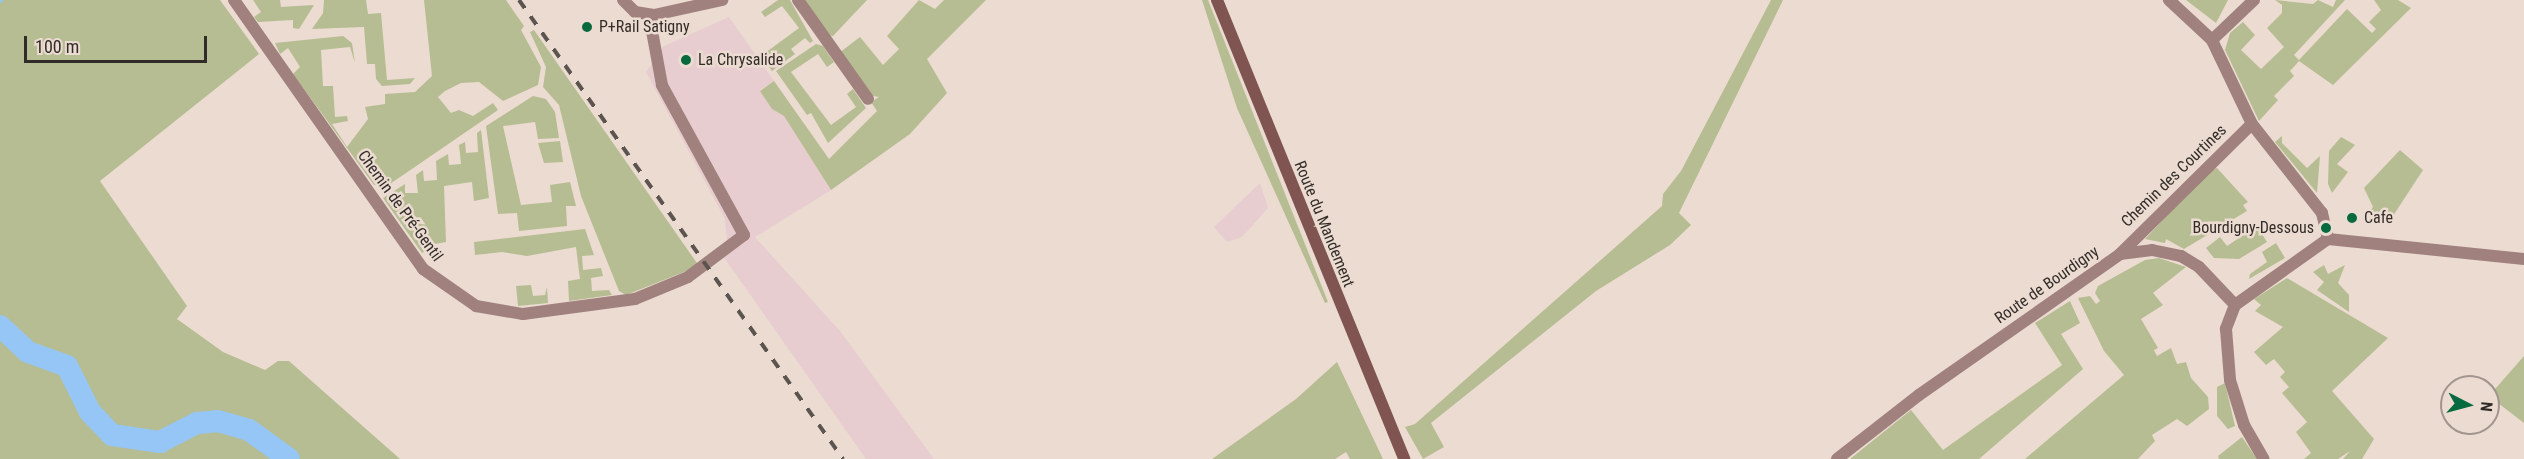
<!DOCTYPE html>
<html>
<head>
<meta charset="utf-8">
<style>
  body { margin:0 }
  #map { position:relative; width:2524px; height:459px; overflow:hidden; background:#ebdbd1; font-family:"Roboto Condensed",sans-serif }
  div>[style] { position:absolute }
  .industrial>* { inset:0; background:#e8cdd0 }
  .green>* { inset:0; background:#b7bd92 }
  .stream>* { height:4px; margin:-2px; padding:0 2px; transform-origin:2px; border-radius:2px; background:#95c6f6 }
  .river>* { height:22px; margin:-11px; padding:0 11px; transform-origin:11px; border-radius:11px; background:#95c6f6 }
  .minor>* { height:12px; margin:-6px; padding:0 6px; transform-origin:6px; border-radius:6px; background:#a0817e }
  .tertiary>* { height:12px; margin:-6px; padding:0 6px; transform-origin:6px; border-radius:6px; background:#a0817e }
  .secondary>* { height:12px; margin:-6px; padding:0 6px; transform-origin:6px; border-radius:6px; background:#805551 }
  .rail>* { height:4px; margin-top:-2px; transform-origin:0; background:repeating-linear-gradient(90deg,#5c544e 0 10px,transparent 0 20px) }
  .dots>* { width:16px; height:16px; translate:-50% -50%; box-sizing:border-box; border:3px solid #ebdbd1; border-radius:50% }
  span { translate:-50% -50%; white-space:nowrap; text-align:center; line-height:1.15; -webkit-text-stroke:5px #ebdbd1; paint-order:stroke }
  .poi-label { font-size:16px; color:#322c28 }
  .left { translate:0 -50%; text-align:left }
  .right { translate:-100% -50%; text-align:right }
  .street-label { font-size:16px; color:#322c28 }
  .north { position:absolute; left:2440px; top:375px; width:60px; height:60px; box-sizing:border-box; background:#ebdbd1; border:2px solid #a1958d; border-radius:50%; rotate:96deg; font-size:16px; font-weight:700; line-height:24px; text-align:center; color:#322c28 }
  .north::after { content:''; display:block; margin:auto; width:21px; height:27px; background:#076a3e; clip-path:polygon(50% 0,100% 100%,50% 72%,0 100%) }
  .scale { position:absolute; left:24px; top:36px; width:183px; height:27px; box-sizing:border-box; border:3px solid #322c28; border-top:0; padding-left:8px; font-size:18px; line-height:21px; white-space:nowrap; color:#322c28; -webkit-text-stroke:4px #ebdbd1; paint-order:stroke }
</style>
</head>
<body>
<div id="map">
  <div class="industrial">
    <i style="clip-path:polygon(729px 17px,774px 81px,760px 90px,772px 109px,784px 116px,831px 190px,755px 237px,840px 331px,934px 459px,866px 459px,718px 249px,727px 241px,725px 219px,646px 72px,664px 46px)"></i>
    <i style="clip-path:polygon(1260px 183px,1268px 208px,1242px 237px,1227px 242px,1214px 227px)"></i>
  </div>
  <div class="green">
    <i style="clip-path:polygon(0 0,220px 0,259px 54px,100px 181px,187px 306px,177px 319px,223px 352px,265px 370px,278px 361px,289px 361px,400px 459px,0 459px)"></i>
    <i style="clip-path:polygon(253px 0,280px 0,281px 7px,314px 5px,299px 29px,293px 28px,293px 20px,258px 22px,254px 17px,261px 12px)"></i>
    <i style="clip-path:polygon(324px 0,366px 0,368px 14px,381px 13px,387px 80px,415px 78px,410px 84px,382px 86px,376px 79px,375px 64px,367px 64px,364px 27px,312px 29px,323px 13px)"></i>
    <i style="clip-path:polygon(424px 0,506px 0,524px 26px,521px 30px,541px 67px,538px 85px,503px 101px,479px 82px,461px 83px,445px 91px,438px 97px,451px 113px,459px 110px,473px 116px,493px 103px,498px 110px,387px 186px,374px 185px,293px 74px,300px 67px,288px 48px,280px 54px,275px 43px,343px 36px,352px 43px,355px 63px,350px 47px,321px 50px,323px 86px,333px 86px,335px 117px,347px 116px,348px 121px,332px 124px,347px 147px,368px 119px,365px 107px,385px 104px,385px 94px,415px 92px,432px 76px)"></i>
    <i style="clip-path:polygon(778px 0,790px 0,813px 41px,810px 43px,805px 38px,791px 49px,795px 54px,772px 71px,761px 56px,799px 28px,782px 6px,765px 17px,761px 12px)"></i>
    <i style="clip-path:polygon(805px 0,867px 0,833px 36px,827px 35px)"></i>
    <i style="clip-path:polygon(919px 0,935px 9px,944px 0,986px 0,927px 59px,947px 93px,910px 134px,831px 190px,784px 116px,772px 109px,760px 91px,774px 81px,829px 159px,877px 111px,871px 102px,879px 97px,868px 95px,839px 53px,860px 37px,883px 65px,899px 49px,887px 36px)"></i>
    <i style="clip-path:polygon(1202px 0,1208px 0,1328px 302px,1325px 303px,1237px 108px)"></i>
    <i style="clip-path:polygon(1771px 0,1783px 0,1679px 213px,1691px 225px,1670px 245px,1596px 291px,1431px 423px,1444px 447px,1423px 459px,1405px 427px,1415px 424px,1662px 206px,1663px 194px,1681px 171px)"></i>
    <i style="clip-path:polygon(2186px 0,2228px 0,2216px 23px)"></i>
    <i style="clip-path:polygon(2275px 0,2313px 4px,2318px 0,2333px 7px,2336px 0,2345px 0,2294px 55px,2299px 60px,2347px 9px,2372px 33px,2376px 29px,2369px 22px,2381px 10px,2374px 0,2398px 0,2411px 8px,2333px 85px,2299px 61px,2290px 71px,2294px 76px,2274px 96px,2278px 100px,2259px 121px,2225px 50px,2230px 33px,2243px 22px,2255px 35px,2241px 50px,2261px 69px,2284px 47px,2267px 28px,2282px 13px,2282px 5px)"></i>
    <i style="clip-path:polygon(534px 30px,699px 266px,626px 295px,619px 291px,581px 196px,559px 105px,543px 87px,546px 67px,530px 32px)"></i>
    <i style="clip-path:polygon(816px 44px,823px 46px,834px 62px,827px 67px,818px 54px,791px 72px,831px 125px,856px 107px,847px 94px,853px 89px,866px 108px,828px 143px,811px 113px,807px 115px,776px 71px)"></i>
    <i style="clip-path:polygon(533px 96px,546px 99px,555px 112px,559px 138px,538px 139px,535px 122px,503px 126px,521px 205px,552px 202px,550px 185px,570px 182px,576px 206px,566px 206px,567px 226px,519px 231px,517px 213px,498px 214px,486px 126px)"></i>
    <i style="clip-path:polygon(481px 130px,489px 198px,474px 201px,472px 182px,444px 186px,446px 242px,430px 245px,431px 255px,426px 250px,422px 253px,383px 198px,405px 184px,405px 193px,418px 193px,416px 175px,423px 170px,424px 181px,437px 180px,436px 161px,448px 154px,449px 165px,461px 164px,459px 145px,465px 142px,466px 153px,478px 152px,477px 133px)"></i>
    <i style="clip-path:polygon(2282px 136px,2282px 143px,2307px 168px,2320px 156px,2317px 193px,2275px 142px)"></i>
    <i style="clip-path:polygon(2341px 137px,2355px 145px,2337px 164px,2348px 172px,2332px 193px,2328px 184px,2329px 151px)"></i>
    <i style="clip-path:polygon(560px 141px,563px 162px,544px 163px,538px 143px)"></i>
    <i style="clip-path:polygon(2400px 150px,2423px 170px,2389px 222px,2369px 212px,2373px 207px,2364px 188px)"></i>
    <i style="clip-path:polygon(2217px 168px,2248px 202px,2243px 205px,2247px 211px,2184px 249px,2166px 239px,2165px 243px,2145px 239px,2210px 170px)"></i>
    <i style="clip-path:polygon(2257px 226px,2267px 242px,2239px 259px,2214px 258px,2206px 248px,2220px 237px,2227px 246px)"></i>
    <i style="clip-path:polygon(585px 229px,594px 255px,582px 256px,583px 270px,601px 268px,603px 276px,591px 278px,592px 291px,609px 290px,612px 295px,569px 301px,568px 281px,580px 279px,576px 247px,527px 256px,502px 252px,475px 255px,474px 242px)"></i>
    <i style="clip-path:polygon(2276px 243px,2285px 258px,2249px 279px,2250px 274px,2267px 262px,2262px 252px)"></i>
    <i style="clip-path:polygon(2159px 258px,2186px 267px,2153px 293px,2163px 305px,2141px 319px,2158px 348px,2154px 350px,2157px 356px,2171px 348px,2177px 364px,2186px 362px,2191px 378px,2208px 397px,2209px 409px,2187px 426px,2177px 419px,2152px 435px,2155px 441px,2138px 459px,2025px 459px,2124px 375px,2104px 351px,2078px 298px,2090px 296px,2096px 304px,2100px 301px,2095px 293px,2098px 286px,2145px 260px)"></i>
    <i style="clip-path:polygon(2324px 265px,2328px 274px,2345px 265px,2338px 283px,2349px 295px,2349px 312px,2317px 290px,2324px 282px,2313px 272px)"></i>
    <i style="clip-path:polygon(2287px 278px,2388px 338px,2332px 391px,2374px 439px,2362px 459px,2343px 459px,2350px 451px,2338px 459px,2304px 459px,2311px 453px,2296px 432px,2307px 422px,2282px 393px,2289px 387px,2280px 377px,2285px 372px,2274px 359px,2266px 365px,2254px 352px,2283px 327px,2255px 311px,2261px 305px,2254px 299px)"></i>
    <i style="clip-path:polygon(531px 285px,533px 296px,545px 295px,547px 287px,548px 303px,518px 306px,516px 286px)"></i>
    <i style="clip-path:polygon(2070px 301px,2080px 323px,2061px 334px,2083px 369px,1979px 459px,1850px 459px,1911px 410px,1943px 450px,2062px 365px,2035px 323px)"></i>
    <i style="clip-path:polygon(2524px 356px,2524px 423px,2489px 396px)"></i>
    <i style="clip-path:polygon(1337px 362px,1383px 459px,1350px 459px,1346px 452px,1335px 459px,1212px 459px,1296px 399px)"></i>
    <i style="clip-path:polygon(2225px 383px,2235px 426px,2228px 429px,2217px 416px,2217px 387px)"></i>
    <i style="clip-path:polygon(2242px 437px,2257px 459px,2219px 459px,2218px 456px)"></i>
  </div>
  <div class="stream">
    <i style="left:0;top:1px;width:1px;rotate:-45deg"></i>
  </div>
  <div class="river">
    <i style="left:0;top:326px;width:38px;rotate:43deg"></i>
    <i style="left:28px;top:352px;width:41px;rotate:19.7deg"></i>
    <i style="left:67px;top:366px;width:51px;rotate:63.4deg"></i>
    <i style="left:90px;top:412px;width:32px;rotate:46deg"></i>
    <i style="left:112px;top:435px;width:49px;rotate:8.3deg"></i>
    <i style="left:160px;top:442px;width:42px;rotate:-27.2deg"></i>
    <i style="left:197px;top:423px;width:21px;rotate:-5deg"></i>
    <i style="left:218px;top:421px;width:32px;rotate:16deg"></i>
    <i style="left:249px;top:430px;width:49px;rotate:35.9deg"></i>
  </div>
  <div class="minor">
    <i style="left:234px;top:0;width:329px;rotate:54.9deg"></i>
    <i style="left:423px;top:269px;width:65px;rotate:34.9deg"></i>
    <i style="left:476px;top:306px;width:48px;rotate:9.7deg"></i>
    <i style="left:523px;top:314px;width:113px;rotate:-7.6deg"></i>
    <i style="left:635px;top:299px;width:57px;rotate:-22.5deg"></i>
    <i style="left:688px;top:277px;width:70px;rotate:-36.9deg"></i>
    <i style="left:744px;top:235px;width:171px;rotate:-118.7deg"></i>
    <i style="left:662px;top:85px;width:71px;rotate:-100.5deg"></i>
    <i style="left:798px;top:0;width:121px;rotate:54.7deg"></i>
    <i style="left:2212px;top:40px;width:58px;rotate:-43.6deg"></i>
    <i style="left:2328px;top:239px;width:197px;rotate:5.8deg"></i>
    <i style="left:2120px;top:254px;width:185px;rotate:-44.6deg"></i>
    <i style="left:2235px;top:305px;width:26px;rotate:111deg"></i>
    <i style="left:2226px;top:329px;width:51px;rotate:85.5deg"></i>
    <i style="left:2230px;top:380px;width:47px;rotate:72.7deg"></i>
    <i style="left:2244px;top:425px;width:39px;rotate:60deg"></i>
  </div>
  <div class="tertiary">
    <i style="left:623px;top:0;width:17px;rotate:45deg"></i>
    <i style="left:635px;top:12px;width:19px;rotate:9deg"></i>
    <i style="left:654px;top:15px;width:70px;rotate:-12.4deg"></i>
    <i style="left:1837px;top:459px;width:104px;rotate:-38deg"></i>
    <i style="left:1919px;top:395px;width:246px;rotate:-35deg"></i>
    <i style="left:2120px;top:254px;width:32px;rotate:-7deg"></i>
    <i style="left:2152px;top:250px;width:30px;rotate:12deg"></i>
    <i style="left:2181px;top:256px;width:21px;rotate:31deg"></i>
    <i style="left:2199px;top:267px;width:52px;rotate:46.5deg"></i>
    <i style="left:2235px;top:305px;width:114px;rotate:-35.4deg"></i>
    <i style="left:2328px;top:239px;width:27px;rotate:-103deg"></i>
    <i style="left:2322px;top:213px;width:113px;rotate:-128.2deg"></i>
    <i style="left:2252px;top:124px;width:93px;rotate:-115.5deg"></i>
    <i style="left:2212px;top:40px;width:59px;rotate:-137.1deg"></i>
  </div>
  <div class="secondary">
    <i style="left:1217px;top:0;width:496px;rotate:67.8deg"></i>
  </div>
  <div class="rail">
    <i style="left:519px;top:0;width:562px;rotate:54.78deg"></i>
  </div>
  <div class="dots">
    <i style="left:587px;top:27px;background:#076a3e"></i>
    <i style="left:686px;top:60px;background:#076a3e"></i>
    <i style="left:2352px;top:218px;background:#076a3e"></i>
    <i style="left:2326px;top:228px;background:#076a3e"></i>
  </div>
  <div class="poi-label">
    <span class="left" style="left:599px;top:27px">P+Rail Satigny</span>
    <span class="left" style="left:698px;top:60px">La Chrysalide</span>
    <span class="left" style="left:2364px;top:218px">Cafe</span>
    <span class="right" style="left:2314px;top:228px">Bourdigny-Dessous</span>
  </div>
  <div class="street-label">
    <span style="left:2174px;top:176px;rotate:-44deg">Chemin des Courtines</span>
    <span style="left:400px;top:206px;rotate:54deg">Chemin de Pré-Gentil</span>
    <span style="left:1324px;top:224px;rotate:68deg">Route du Mandement</span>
    <span style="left:2047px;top:285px;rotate:-35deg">Route de Bourdigny</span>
  </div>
  <div class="north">N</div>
  <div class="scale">100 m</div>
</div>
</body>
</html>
